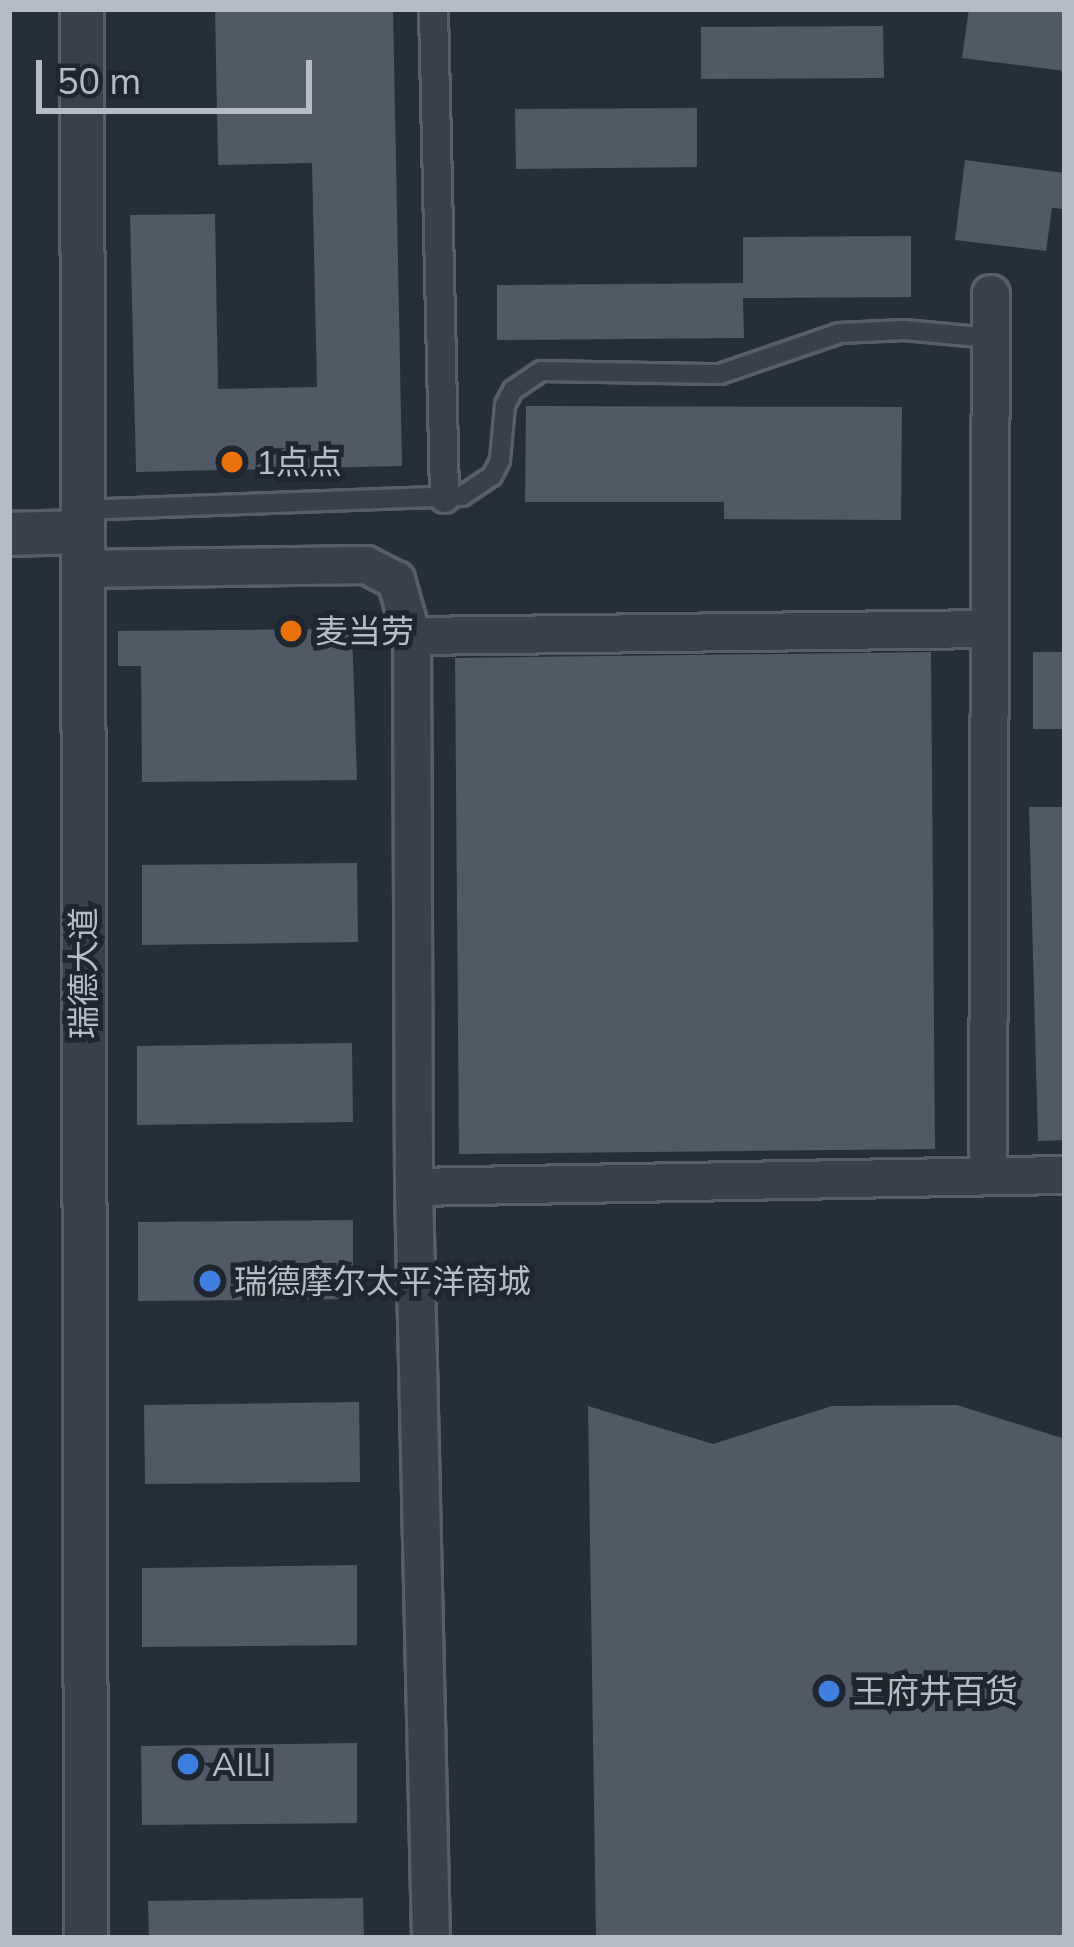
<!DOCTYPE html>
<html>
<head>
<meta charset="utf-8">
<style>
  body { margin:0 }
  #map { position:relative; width:1074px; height:1947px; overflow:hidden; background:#252f3a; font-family:Mulish,"Noto Sans SC",sans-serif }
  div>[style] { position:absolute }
  .building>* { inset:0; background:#505a67 }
  .roads { filter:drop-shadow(3px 0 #565f68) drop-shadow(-3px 0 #565f68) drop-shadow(0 3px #565f68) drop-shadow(0 -3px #565f68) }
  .service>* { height:18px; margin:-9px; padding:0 9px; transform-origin:9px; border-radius:9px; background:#38414a }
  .pedestrian>* { height:27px; margin:-13.5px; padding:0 13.5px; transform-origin:13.5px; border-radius:13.5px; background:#38414a }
  .minor>* { height:36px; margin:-18px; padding:0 18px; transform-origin:18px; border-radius:18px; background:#38414a }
  .tertiary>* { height:42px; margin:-21px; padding:0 21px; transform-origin:21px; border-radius:21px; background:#38414a }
  .dots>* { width:33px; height:33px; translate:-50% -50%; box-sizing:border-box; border:6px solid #1e262f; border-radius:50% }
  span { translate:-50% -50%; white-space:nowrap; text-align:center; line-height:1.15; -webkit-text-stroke:10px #1e262f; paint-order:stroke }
  .poi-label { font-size:33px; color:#b4bcc6 }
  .left { translate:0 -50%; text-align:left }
  .street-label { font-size:33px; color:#b4bcc6 }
  .frame { position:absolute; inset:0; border:12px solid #b4bcc6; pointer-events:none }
  .scale { position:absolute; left:36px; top:60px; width:276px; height:54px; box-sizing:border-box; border:6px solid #b4bcc6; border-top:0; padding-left:15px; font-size:36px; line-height:42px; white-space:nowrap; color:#b4bcc6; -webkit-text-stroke:9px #1e262f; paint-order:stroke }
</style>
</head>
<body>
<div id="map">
  <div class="building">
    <i style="clip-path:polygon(215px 9px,393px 9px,402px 466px,136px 472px,130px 215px,215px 214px,218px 389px,317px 387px,312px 163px,218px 165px)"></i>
    <i style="clip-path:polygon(969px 9px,1065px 9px,1065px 71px,962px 58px)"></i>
    <i style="clip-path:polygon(883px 26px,884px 78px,701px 79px,701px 27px)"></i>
    <i style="clip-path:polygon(697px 108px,697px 167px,516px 169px,515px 109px)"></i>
    <i style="clip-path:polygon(965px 160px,1065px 173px,1065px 209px,1052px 208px,1046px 251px,955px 240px)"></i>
    <i style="clip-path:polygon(911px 236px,911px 297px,743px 298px,744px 338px,497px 340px,497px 285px,743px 283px,743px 237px)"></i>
    <i style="clip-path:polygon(526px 406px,902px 407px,901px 520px,724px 519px,724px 502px,525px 502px)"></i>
    <i style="clip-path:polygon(352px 629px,357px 780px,142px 782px,141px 666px,118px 666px,118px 631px)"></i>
    <i style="clip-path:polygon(931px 652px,935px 1149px,459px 1154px,455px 658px)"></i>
    <i style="clip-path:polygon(1033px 652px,1065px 652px,1065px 729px,1033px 729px)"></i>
    <i style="clip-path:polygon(1029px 807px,1065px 807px,1065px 1140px,1038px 1141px)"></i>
    <i style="clip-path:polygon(357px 863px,358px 942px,142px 945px,142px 865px)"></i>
    <i style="clip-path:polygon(352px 1043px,353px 1122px,137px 1125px,137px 1046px)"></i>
    <i style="clip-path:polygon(353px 1220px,353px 1299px,138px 1301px,138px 1222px)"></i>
    <i style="clip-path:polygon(359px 1402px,360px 1482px,145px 1484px,144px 1405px)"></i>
    <i style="clip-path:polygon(957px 1405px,1065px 1439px,1065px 1938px,596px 1938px,588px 1406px,713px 1444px,832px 1406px)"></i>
    <i style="clip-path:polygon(357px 1565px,357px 1645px,142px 1647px,142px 1568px)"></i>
    <i style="clip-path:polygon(357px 1743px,357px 1823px,142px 1825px,141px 1746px)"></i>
    <i style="clip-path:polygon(363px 1898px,364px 1938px,149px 1938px,148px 1901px)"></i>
  </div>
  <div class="roads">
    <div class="service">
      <i style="left:80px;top:510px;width:382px;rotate:-2.1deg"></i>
      <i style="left:462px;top:496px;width:36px;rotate:-34deg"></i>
      <i style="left:492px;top:476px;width:18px;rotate:-63deg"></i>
      <i style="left:500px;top:460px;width:55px;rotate:-84.8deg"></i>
      <i style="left:505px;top:405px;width:17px;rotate:-62deg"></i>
      <i style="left:513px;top:390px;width:34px;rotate:-34deg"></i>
      <i style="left:541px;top:371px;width:179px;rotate:1deg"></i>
      <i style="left:720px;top:374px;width:127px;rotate:-18.9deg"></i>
      <i style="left:840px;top:333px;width:64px;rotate:-2.7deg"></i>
      <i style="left:904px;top:330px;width:87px;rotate:5.3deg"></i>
    </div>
    <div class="pedestrian">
      <i style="left:433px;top:9px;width:489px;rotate:88.7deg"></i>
    </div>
    <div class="minor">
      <i style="left:80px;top:569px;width:286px;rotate:-0.8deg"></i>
      <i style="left:366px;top:565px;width:34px;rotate:27deg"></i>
      <i style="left:396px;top:580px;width:58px;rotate:74.1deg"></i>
      <i style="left:412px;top:636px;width:551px;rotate:89.79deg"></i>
      <i style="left:412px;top:636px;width:578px;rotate:-0.69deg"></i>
      <i style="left:988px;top:1176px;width:882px;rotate:-89.81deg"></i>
      <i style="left:431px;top:1938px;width:751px;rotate:-91.3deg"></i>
      <i style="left:414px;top:1187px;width:651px;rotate:-1.06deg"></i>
    </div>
    <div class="tertiary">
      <i style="left:82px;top:9px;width:1929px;rotate:89.88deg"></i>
      <i style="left:9px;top:534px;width:71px;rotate:-1.6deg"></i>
    </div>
  </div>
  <div class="dots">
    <i style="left:232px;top:462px;background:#e8710a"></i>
    <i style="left:291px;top:631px;background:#e8710a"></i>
    <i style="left:210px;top:1281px;background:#3f7fe0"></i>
    <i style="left:829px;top:1691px;background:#3f7fe0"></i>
    <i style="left:188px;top:1764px;background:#3f7fe0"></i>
  </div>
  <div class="poi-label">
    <span class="left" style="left:256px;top:462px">1点点</span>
    <span class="left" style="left:315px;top:631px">麦当劳</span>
    <span class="left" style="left:234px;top:1281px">瑞德摩尔太平洋商城</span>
    <span class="left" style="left:853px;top:1691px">王府井百货</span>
    <span class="left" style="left:212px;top:1764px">AILI</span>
  </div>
  <div class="street-label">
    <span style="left:83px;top:973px;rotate:-90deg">瑞德大道</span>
  </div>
  <div class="frame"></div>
  <div class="scale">50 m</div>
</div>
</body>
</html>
